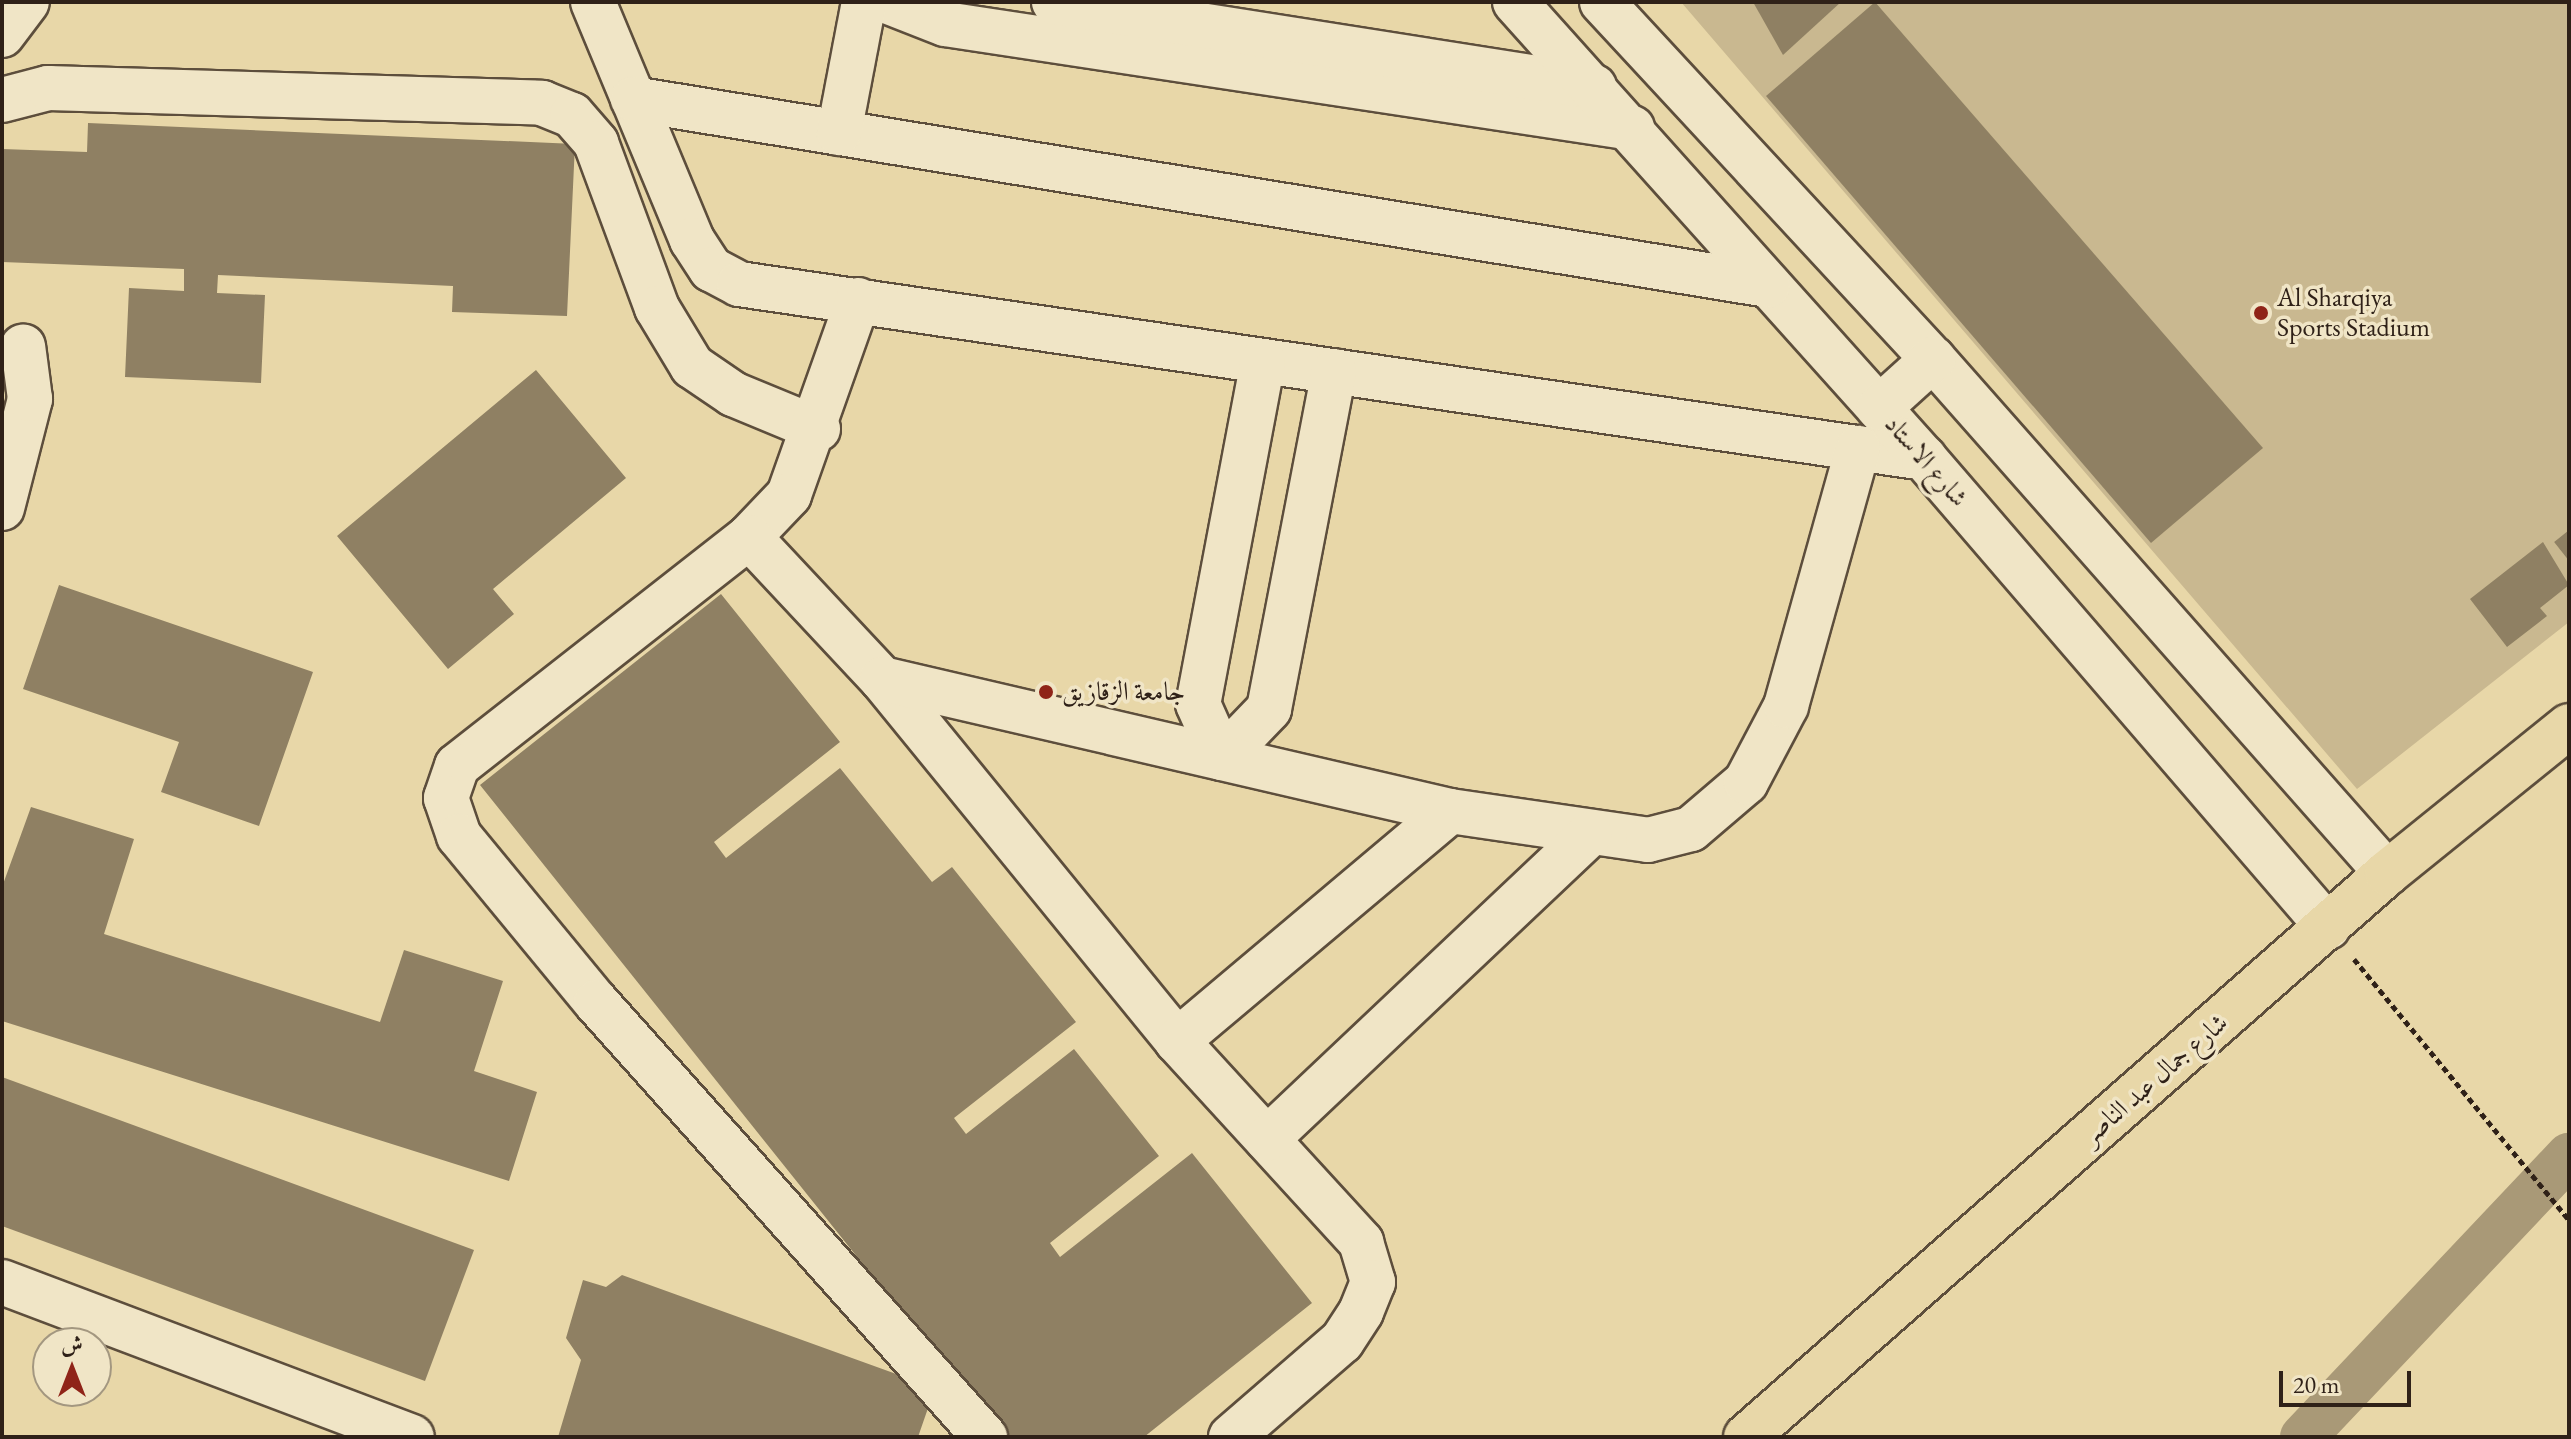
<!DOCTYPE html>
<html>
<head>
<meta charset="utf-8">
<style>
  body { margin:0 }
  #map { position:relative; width:2571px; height:1439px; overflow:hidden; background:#e8d7a8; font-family:"EB Garamond",Amiri,serif }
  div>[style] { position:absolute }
  .green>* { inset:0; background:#c9b890 }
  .canal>* { height:46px; margin:-23px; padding:0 23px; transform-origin:23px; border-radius:23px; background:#a99977 }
  .building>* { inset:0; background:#8f8063 }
  .path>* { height:5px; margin-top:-2.5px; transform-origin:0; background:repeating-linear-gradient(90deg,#2f2118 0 6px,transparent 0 10px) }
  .roads { filter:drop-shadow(2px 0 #5d4e3c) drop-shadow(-2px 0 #5d4e3c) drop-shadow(0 2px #5d4e3c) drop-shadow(0 -2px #5d4e3c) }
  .minor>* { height:44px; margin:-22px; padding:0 22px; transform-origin:22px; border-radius:22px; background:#f0e5c6 }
  .highway>* { height:44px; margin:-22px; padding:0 22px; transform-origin:22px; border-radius:22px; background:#e8d7a8 }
  .dots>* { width:22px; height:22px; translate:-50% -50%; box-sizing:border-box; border:4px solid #f0e5c6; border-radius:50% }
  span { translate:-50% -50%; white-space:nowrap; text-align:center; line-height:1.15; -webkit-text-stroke:7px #f0e5c6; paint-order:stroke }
  .poi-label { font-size:26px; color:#2f2118 }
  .left { translate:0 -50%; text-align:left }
  .street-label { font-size:26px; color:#2f2118 }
  .frame { position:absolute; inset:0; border:4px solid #2f2118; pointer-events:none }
  .north { position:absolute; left:32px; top:1327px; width:80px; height:80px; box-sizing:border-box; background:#f0e5c6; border:2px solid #a39780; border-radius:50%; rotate:0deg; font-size:22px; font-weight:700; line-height:32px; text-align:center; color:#2f2118 }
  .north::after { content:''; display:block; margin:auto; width:28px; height:36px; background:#8f2418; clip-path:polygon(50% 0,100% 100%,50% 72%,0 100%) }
  .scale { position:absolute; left:2279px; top:1371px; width:132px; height:36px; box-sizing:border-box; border:4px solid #2f2118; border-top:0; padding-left:10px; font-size:24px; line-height:28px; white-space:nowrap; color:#2f2118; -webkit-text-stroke:6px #f0e5c6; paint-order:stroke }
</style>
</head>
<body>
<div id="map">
  <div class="green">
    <i style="clip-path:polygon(1681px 2px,2569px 2px,2569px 530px,2554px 542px,2569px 561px,2569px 622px,2357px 789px)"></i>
  </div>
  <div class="canal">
    <i style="left:2303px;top:1437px;width:387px;rotate:-46.6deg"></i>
  </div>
  <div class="building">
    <i style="clip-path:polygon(1753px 2px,1841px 2px,1783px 55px)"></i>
    <i style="clip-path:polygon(1875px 2px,2263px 448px,2151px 543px,1766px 96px)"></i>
    <i style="clip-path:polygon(88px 123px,575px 144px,567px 316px,452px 312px,453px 286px,218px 275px,217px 293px,265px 295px,261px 383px,125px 377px,129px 288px,184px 291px,184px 269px,2px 262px,2px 149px,87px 152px)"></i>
    <i style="clip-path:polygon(536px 370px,626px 478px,493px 589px,514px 614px,448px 669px,337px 536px)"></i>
    <i style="clip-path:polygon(2569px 530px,2569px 561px,2554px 542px)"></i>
    <i style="clip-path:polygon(2543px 542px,2569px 585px,2540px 608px,2547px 616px,2507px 647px,2470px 599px)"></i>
    <i style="clip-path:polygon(59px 585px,313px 672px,259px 826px,161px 792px,179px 742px,23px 689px)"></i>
    <i style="clip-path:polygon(721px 594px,840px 742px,714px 842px,726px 858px,840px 768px,932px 882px,952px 867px,1076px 1022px,954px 1118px,966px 1134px,1074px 1049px,1159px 1156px,1050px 1243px,1060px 1257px,1192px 1153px,1312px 1303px,1144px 1437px,1001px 1437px,480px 785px)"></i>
    <i style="clip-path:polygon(31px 807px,134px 839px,104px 934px,380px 1022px,404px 950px,503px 981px,474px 1071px,537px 1092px,509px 1181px,2px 1021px,2px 887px)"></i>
    <i style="clip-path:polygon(2px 1077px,474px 1250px,425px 1381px,2px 1226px)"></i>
    <i style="clip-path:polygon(622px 1275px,935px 1388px,918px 1437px,558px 1437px,581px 1360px,566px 1338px,583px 1280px,606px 1287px)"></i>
  </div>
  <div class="path">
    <i style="left:2354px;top:959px;width:338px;rotate:50.5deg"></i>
  </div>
  <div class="roads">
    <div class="minor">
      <i style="left:593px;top:2px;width:258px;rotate:67.4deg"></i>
      <i style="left:692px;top:240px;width:35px;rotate:57deg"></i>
      <i style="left:711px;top:269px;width:32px;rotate:28deg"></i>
      <i style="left:739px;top:284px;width:1198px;rotate:8.35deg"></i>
      <i style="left:889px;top:2px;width:60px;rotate:21.4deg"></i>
      <i style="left:945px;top:24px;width:695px;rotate:8.61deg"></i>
      <i style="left:1054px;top:2px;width:547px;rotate:8.95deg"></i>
      <i style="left:1515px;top:2px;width:613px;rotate:48.11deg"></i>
      <i style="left:1924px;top:458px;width:619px;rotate:49.26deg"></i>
      <i style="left:1602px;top:2px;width:487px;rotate:47.2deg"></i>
      <i style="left:1933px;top:359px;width:686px;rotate:48.55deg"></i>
      <i style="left:2px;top:35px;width:41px;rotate:-52.9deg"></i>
      <i style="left:633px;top:99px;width:1150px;rotate:9.31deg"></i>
      <i style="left:2px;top:100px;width:48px;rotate:-14.6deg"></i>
      <i style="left:48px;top:88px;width:494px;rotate:1.7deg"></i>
      <i style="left:542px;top:103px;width:32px;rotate:22deg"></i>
      <i style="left:572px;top:115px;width:37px;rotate:49deg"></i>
      <i style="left:596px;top:143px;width:176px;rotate:69.7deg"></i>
      <i style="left:657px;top:308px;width:68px;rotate:58.9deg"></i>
      <i style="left:692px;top:366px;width:50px;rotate:34.3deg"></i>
      <i style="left:733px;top:394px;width:92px;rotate:22.4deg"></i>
      <i style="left:839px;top:133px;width:133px;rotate:-79.2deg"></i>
      <i style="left:858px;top:300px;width:207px;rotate:109.5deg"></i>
      <i style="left:789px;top:495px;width:58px;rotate:133.6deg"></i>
      <i style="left:749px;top:537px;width:371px;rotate:141.9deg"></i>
      <i style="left:457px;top:766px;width:34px;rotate:109deg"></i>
      <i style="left:446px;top:798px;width:40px;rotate:71.1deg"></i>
      <i style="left:459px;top:836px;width:215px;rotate:50.5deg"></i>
      <i style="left:596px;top:1002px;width:584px;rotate:48.2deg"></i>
      <i style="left:1263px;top:361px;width:349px;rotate:100.7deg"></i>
      <i style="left:1198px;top:704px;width:59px;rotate:66deg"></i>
      <i style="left:1222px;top:758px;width:68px;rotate:-46.2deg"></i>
      <i style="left:1269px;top:709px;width:344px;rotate:-79.1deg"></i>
      <i style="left:1879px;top:408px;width:73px;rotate:-42.2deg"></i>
      <i style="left:2px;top:508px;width:113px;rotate:-75.6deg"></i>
      <i style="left:30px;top:399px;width:53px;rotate:-97.5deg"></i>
      <i style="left:749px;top:537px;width:195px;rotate:46.9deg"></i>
      <i style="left:882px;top:679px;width:467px;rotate:50.8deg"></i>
      <i style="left:1177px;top:1041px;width:273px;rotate:47.5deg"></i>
      <i style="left:1361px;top:1242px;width:42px;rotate:73.3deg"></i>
      <i style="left:1373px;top:1282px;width:32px;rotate:112deg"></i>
      <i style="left:1361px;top:1312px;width:35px;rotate:123deg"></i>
      <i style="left:1342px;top:1341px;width:147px;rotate:139.1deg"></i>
      <i style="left:882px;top:679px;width:583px;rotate:13.08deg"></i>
      <i style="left:1450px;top:811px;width:200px;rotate:8.3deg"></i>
      <i style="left:1648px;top:840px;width:44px;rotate:-14.3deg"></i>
      <i style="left:1691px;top:829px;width:72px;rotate:-40.5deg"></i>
      <i style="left:1746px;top:782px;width:86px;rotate:-62.2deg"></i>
      <i style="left:1786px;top:706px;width:268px;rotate:-74.4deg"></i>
      <i style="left:1177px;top:1041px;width:357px;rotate:-40.1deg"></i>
      <i style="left:1267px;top:1139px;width:444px;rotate:-43.4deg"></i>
      <i style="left:2px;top:1282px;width:438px;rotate:20.7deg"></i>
    </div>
    <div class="highway">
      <i style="left:1746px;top:1437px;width:854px;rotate:-41.34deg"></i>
      <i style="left:2387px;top:873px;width:234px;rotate:-38.9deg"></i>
    </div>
  </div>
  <div class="dots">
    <i style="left:2261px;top:313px;background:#8f2418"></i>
    <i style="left:1046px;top:692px;background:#8f2418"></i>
  </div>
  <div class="poi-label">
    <span class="left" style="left:2277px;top:313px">Al Sharqiya<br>Sports Stadium</span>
    <span class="left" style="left:1062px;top:692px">جامعة الزقازيق</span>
  </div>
  <div class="street-label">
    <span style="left:1926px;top:461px;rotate:49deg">شارع الاستاد</span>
    <span style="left:2155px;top:1079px;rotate:-41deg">شارع جمال عبد الناصر</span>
  </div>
  <div class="frame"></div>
  <div class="north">ش</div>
  <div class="scale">20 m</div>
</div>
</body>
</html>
